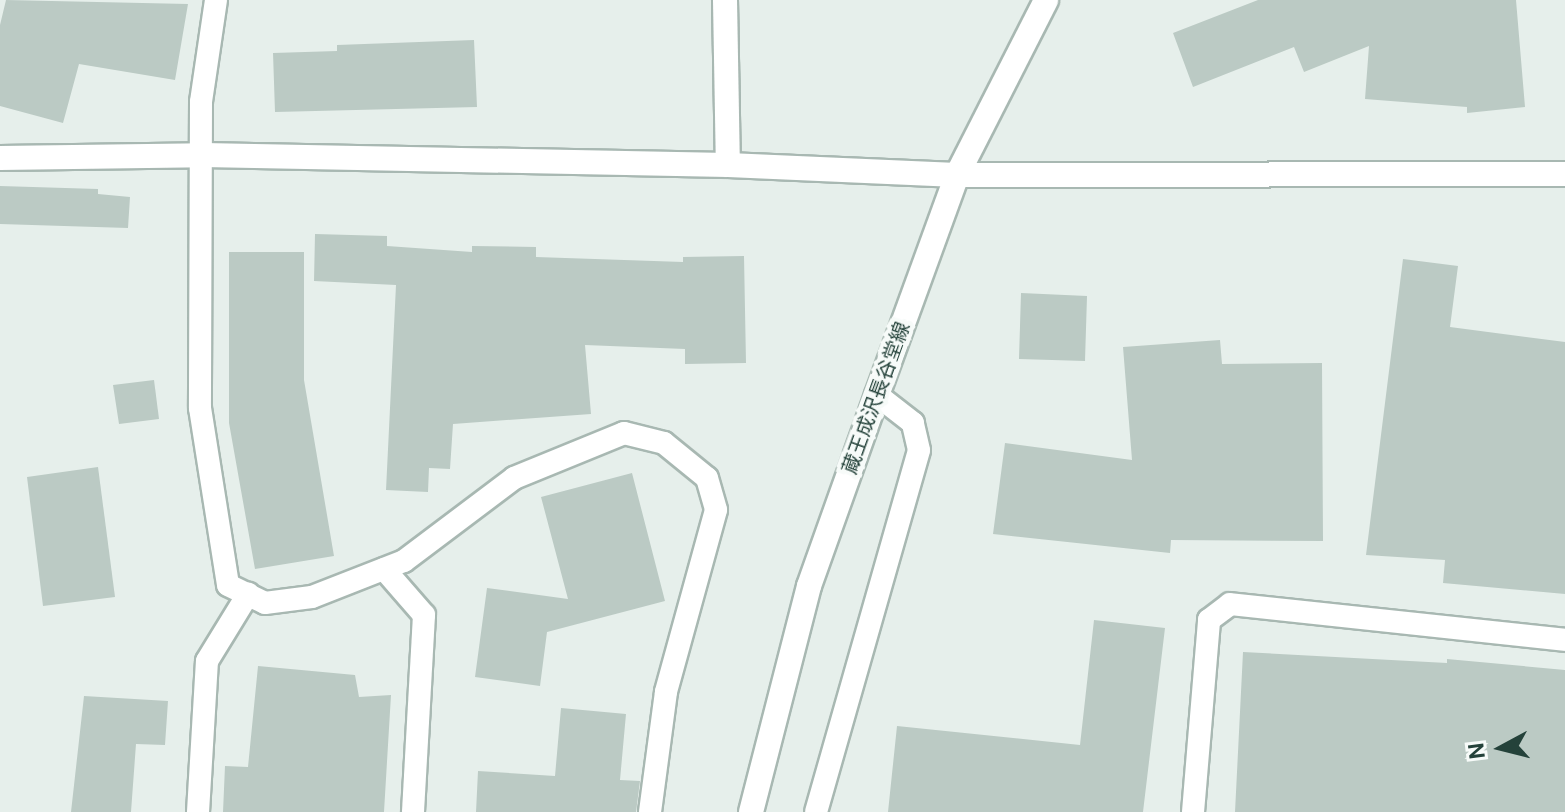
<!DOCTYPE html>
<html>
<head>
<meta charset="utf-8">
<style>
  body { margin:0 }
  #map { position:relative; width:1565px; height:812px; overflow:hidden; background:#e6efeb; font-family:"DM Sans","Noto Sans JP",sans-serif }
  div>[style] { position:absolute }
  .building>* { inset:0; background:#bbcac4 }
  .roads { filter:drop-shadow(2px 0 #a8b8b2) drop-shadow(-2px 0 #a8b8b2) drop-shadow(0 2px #a8b8b2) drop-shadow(0 -2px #a8b8b2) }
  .lane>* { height:22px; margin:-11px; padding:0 11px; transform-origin:11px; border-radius:11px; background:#fff }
  .street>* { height:24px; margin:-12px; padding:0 12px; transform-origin:12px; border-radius:12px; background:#fff }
  .secondary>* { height:24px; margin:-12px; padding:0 12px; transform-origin:12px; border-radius:12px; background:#fff }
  span { translate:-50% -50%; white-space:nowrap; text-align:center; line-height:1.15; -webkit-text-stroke:8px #f7fbf9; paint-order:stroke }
  .street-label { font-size:20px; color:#24423a }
  .north { position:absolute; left:1461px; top:708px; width:80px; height:80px; -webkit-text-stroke:6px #f7fbf9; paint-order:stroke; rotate:263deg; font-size:22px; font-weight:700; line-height:32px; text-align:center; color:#24423a }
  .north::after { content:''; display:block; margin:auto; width:28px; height:36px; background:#24423a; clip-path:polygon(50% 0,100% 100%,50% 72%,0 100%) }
</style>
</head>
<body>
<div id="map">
  <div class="building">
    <i style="clip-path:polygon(6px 0,188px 4px,175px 80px,79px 64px,63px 123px,0 106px,0 25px)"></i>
    <i style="clip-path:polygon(1258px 0,1516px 0,1525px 107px,1467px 113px,1467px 107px,1365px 99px,1369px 46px,1304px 72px,1294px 47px,1193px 87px,1173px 33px)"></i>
    <i style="clip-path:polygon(474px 40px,477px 107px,275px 112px,273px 53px,337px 51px,337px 45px)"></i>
    <i style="clip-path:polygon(0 186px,98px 189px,98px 194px,130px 197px,128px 228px,0 224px)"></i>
    <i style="clip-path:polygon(315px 234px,387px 236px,387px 246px,472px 252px,472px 246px,536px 247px,536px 257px,683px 262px,683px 257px,744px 256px,746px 363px,685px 364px,685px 349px,585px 345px,591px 414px,453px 424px,450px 469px,429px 468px,428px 492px,386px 490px,396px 285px,314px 281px)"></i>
    <i style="clip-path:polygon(229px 252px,304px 252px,304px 380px,334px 556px,255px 569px,229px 423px)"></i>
    <i style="clip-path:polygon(1403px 259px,1458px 266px,1450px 327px,1565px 342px,1565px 594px,1443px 583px,1445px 560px,1366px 555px)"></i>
    <i style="clip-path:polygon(1021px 293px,1087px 296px,1085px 361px,1019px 359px)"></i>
    <i style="clip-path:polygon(1220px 340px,1222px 364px,1322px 363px,1323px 541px,1171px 540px,1170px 553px,993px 534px,1005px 443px,1132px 460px,1123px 347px)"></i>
    <i style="clip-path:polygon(154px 380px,159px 419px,119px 424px,113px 385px)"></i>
    <i style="clip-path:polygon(98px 467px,115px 597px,43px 606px,27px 477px)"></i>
    <i style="clip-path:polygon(632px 473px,665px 601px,547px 632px,540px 686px,475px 677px,487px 588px,568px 599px,541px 497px)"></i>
    <i style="clip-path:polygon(1094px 620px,1165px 628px,1143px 812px,888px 812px,897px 726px,1080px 745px)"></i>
    <i style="clip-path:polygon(1243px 652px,1447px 663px,1447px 659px,1565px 670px,1565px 812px,1235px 812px)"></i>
    <i style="clip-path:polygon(258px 666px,355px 675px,359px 697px,391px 695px,384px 812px,223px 812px,225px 766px,248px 767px)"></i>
    <i style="clip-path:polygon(84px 696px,168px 701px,165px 745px,136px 744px,131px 812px,71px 812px)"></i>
    <i style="clip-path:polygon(561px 708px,626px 714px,620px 780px,640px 781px,636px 812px,476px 812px,478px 771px,555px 776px)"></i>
  </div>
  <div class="roads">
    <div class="lane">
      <i style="left:216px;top:0;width:103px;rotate:98.4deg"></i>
      <i style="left:201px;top:102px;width:306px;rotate:90.2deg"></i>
      <i style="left:200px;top:408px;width:179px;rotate:81deg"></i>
      <i style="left:228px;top:585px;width:41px;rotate:25.9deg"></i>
      <i style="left:265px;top:603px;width:47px;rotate:-7.3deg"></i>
      <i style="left:312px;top:597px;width:99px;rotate:-21.4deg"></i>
      <i style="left:404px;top:561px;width:138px;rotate:-37deg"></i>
      <i style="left:514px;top:478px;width:119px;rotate:-22.2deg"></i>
      <i style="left:624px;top:433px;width:41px;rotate:14deg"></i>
      <i style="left:664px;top:443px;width:55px;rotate:39.1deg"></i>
      <i style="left:707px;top:478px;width:33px;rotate:74deg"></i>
      <i style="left:716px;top:510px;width:189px;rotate:105.4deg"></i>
      <i style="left:666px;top:692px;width:121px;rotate:97.6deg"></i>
      <i style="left:384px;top:569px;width:61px;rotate:49deg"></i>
      <i style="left:424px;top:615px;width:197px;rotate:93.2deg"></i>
      <i style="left:198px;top:812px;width:151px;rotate:-86.6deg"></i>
      <i style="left:207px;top:661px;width:79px;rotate:-58.5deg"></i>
      <i style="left:816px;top:812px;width:376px;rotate:-74.1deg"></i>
      <i style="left:919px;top:450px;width:28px;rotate:-103deg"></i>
      <i style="left:913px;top:423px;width:46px;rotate:-142.1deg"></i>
      <i style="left:1193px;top:812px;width:193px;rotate:-85.2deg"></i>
      <i style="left:1209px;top:620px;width:26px;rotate:-37deg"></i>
      <i style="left:1230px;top:604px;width:337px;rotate:6.1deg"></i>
    </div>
    <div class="street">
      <i style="left:725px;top:0;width:165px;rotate:89deg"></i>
    </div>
    <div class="secondary">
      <i style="left:0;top:158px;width:203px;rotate:-0.8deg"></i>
      <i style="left:203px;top:155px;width:525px;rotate:1.09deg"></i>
      <i style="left:728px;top:165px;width:229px;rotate:2.5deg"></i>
      <i style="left:957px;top:175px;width:608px;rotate:-0.09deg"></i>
      <i style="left:751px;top:812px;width:233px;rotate:-75.6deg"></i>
      <i style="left:809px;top:586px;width:203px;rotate:-70.4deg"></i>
      <i style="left:877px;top:395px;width:234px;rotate:-70deg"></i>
      <i style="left:957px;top:175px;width:196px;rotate:-63deg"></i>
    </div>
  </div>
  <div class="street-label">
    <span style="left:876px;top:398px;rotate:-70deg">蔵王成沢長谷堂線</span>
  </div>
  <div class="north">N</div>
</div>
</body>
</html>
